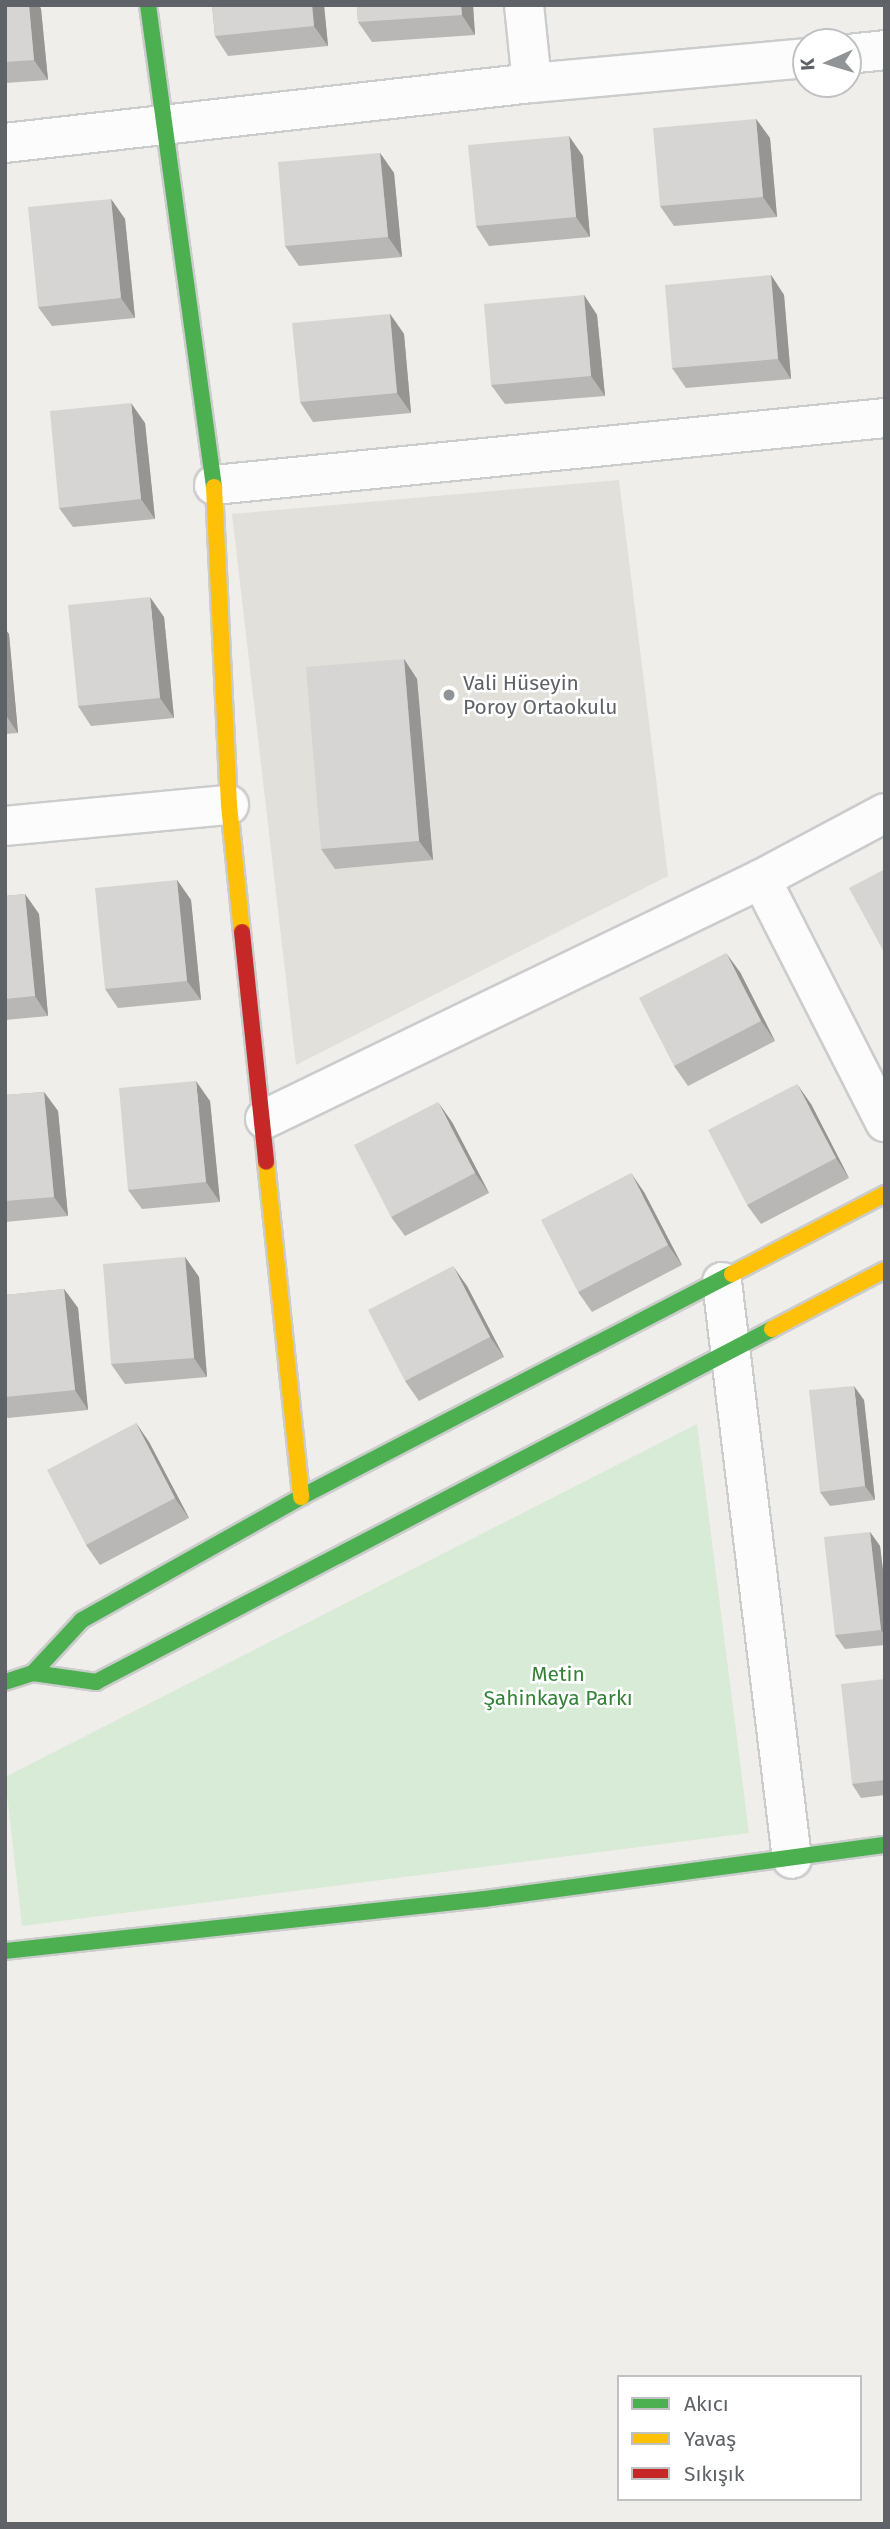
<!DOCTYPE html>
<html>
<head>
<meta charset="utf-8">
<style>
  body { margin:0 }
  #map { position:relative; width:890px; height:2529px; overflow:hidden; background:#efeeea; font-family:"Fira Sans",sans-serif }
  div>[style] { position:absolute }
  .education>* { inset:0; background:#e2e0da }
  .green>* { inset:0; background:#d8ebd6 }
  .roads { filter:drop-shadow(2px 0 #cbcccc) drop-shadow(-2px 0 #cbcccc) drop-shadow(0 2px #cbcccc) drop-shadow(0 -2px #cbcccc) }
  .street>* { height:38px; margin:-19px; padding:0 19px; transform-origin:19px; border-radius:19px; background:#fdfcfc }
  .fast>* { height:16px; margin:-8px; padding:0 8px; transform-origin:8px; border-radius:8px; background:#4caf50 }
  .slow>* { height:16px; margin:-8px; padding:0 8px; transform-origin:8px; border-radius:8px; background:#ffc107 }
  .jam>* { height:16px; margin:-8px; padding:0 8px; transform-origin:8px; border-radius:8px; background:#c62828 }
  .wall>* { inset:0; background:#b8b7b5 }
  .shaded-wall>* { inset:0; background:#969594 }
  .building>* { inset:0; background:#d6d5d3 }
  .dots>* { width:19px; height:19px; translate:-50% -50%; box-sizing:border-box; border:4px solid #fff; border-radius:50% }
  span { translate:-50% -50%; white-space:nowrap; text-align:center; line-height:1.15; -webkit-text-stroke:5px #fff; paint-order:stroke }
  .poi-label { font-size:21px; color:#5f6368 }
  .left { translate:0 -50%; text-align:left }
  .park-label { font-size:21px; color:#348238 }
  .frame { position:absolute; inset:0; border:7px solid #5f6368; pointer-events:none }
  .legend { position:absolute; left:617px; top:2375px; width:245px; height:126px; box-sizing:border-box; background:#fff; border:2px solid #bfc1c3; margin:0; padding:9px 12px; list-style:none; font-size:21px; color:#5f6368 }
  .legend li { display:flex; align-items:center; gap:14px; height:35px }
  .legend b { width:35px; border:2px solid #bfc1c3 }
  .north { position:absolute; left:792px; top:28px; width:70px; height:70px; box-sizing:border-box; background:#fff; border:2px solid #bfc1c3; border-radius:50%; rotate:266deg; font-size:19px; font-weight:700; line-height:28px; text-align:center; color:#5f6368 }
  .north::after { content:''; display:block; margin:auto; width:24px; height:32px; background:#919496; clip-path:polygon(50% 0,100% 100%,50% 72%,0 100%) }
</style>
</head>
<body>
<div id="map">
  <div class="education">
    <i style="clip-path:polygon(619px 480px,668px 876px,296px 1065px,232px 514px)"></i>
  </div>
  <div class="green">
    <i style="clip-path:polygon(697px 1424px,749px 1833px,22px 1926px,5px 1777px)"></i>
  </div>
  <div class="roads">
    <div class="street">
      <i style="left:524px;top:5px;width:78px;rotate:84.1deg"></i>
      <i style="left:848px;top:54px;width:37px;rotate:-6deg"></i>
      <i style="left:5px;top:143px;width:530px;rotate:-6.5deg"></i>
      <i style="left:532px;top:83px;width:275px;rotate:-5.2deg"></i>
      <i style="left:214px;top:485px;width:674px;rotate:-5.7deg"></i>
      <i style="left:5px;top:826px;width:225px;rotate:-5.4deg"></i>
      <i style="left:761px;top:879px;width:273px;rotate:63deg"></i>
      <i style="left:265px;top:1119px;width:551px;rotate:-25.82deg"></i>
      <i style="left:761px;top:879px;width:140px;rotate:-28deg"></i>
      <i style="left:722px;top:1282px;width:581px;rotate:83.08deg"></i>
    </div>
    <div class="fast">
      <i style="left:148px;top:5px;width:486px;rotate:82.2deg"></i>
      <i style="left:33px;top:1673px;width:72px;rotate:-47.2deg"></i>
      <i style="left:82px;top:1620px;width:251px;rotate:-29.3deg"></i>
      <i style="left:301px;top:1497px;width:485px;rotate:-27.4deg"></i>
      <i style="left:5px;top:1682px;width:29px;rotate:-18deg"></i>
      <i style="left:33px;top:1673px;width:64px;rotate:8.1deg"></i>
      <i style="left:96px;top:1682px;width:763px;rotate:-27.57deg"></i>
      <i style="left:5px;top:1951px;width:482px;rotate:-6.2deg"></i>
      <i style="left:484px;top:1899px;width:405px;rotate:-7.7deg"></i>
    </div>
    <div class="slow">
      <i style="left:214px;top:487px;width:318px;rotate:87.3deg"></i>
      <i style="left:229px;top:805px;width:128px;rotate:84.2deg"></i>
      <i style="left:266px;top:1162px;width:337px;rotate:84deg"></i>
      <i style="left:732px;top:1274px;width:173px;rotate:-27.6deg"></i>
      <i style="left:772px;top:1329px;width:127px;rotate:-27.6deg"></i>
    </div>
    <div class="jam">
      <i style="left:242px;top:932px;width:231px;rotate:84deg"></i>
    </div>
  </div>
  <div class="wall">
    <i style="clip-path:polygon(5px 5px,39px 5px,41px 9px,48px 80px,5px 83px)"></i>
    <i style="clip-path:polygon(212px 5px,324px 5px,328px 46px,228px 56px,215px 36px)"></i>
    <i style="clip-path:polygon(357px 5px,473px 5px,475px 35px,372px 42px,358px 22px)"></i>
    <i style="clip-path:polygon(756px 119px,770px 138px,777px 217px,674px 226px,660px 206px)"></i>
    <i style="clip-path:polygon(380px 153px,394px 173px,402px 257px,299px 266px,285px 246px)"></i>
    <i style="clip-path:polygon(583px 156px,590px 237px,489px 246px,476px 226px)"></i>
    <i style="clip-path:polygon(111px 199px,125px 219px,135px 318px,52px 326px,38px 307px)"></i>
    <i style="clip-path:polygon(771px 275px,784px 295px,791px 379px,686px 388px,672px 368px)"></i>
    <i style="clip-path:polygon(584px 295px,597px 315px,605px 396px,505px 404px,491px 385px)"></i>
    <i style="clip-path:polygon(390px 314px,404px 334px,411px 413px,313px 422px,300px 402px)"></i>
    <i style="clip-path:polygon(145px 423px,155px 519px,73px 527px,59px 508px)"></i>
    <i style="clip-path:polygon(164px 617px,174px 718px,91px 726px,78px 706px)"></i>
    <i style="clip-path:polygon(5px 629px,9px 634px,18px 733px,5px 734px)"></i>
    <i style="clip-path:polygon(404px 659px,417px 679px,433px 860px,335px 869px,321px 849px)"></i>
    <i style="clip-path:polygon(177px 880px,191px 900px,201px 1000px,118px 1008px,105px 989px)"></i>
    <i style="clip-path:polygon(25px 894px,39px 914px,48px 1016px,5px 1020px,5px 896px)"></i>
    <i style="clip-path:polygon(740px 972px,775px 1041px,688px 1086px,674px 1066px)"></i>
    <i style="clip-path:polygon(44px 1092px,58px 1111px,68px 1216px,5px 1222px,5px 1095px)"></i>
    <i style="clip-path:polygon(210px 1101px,220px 1202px,142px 1209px,128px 1190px)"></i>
    <i style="clip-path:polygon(811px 1104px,849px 1178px,761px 1224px,747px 1205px)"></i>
    <i style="clip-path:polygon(452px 1122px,489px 1193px,405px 1236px,391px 1217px)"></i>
    <i style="clip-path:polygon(644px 1192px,682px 1265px,592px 1312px,578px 1292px)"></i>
    <i style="clip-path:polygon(185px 1257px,199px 1277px,207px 1377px,125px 1384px,111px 1364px)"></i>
    <i style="clip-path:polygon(467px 1286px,504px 1357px,419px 1401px,405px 1381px)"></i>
    <i style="clip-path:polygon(64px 1289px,78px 1308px,88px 1410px,8px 1418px,5px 1415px,5px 1295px)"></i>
    <i style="clip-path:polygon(864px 1400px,875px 1500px,830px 1506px,820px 1492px)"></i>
    <i style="clip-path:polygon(136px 1423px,149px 1442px,189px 1518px,100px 1565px,86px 1545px)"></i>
    <i style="clip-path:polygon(870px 1532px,880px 1546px,885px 1587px,885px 1645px,845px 1649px,835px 1635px)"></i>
    <i style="clip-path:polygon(885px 1679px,885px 1795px,861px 1798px,852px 1784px)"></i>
  </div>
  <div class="shaded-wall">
    <i style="clip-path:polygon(29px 5px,39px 5px,41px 9px,48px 80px,34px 60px)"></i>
    <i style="clip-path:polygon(312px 5px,324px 5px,328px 46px,314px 26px)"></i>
    <i style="clip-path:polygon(461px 5px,473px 5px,475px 35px,462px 15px)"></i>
    <i style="clip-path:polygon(756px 119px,770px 138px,777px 217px,763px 197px)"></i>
    <i style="clip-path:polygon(569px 136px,583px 156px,590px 237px,576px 217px)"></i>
    <i style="clip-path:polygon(380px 153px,394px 173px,402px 257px,388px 237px)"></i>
    <i style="clip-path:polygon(111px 199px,125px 219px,135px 318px,121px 298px)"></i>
    <i style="clip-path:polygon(771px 275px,784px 295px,791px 379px,778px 359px)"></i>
    <i style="clip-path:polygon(584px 295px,597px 315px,605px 396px,591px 376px)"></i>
    <i style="clip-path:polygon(390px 314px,404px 334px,411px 413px,397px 393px)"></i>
    <i style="clip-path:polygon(131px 403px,145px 423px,155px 519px,141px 499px)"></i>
    <i style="clip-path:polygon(150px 597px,164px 617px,174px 718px,160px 698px)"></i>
    <i style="clip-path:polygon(5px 629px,9px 634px,18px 733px,5px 714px)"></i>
    <i style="clip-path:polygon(404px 659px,417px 679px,433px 860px,419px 841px)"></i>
    <i style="clip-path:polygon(177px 880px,191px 900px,201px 1000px,187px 981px)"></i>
    <i style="clip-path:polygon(25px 894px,39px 914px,48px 1016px,35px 996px)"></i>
    <i style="clip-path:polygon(726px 953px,740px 972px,775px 1041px,761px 1021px)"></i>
    <i style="clip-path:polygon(196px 1081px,210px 1101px,220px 1202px,206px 1182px)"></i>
    <i style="clip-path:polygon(797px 1084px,811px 1104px,849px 1178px,836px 1158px)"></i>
    <i style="clip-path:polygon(44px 1092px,58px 1111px,68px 1216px,54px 1197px)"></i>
    <i style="clip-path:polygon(438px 1102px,452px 1122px,489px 1193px,475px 1173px)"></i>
    <i style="clip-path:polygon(631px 1173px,644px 1192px,682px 1265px,668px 1245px)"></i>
    <i style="clip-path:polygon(185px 1257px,199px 1277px,207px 1377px,194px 1358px)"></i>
    <i style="clip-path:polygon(453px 1266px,467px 1286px,504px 1357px,490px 1337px)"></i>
    <i style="clip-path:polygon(64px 1289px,78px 1308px,88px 1410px,75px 1390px)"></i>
    <i style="clip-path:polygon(854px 1386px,864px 1400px,875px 1500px,865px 1486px)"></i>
    <i style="clip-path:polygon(136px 1423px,149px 1442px,189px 1518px,175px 1498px)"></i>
    <i style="clip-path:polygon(870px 1532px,880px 1546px,885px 1587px,885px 1635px,881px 1630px)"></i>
  </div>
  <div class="building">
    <i style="clip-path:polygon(5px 5px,29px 5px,34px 60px,5px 62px)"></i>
    <i style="clip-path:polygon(212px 5px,312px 5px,314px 26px,215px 36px)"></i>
    <i style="clip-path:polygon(357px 5px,461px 5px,462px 15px,358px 22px)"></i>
    <i style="clip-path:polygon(756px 119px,763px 197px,660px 206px,653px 128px)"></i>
    <i style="clip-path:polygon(569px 136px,576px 217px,476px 226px,468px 145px)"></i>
    <i style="clip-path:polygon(380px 153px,388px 237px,285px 246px,278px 162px)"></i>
    <i style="clip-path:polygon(111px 199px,121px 298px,38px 307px,28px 207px)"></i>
    <i style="clip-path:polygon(771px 275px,778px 359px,672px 368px,665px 285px)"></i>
    <i style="clip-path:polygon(584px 295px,591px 376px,491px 385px,484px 304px)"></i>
    <i style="clip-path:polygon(390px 314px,397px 393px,300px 402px,292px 323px)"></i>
    <i style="clip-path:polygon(131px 403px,141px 499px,59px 508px,50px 411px)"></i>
    <i style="clip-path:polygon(150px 597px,160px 698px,78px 706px,68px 605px)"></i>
    <i style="clip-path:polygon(404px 659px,419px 841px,321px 849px,306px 667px)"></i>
    <i style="clip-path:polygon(885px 869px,885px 954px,849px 888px)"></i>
    <i style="clip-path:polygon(177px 880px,187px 981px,105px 989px,95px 888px)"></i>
    <i style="clip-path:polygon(25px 894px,35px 996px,5px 999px,5px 896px)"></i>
    <i style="clip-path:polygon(726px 953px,761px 1021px,674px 1066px,639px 998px)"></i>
    <i style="clip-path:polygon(196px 1081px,206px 1182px,128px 1190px,119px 1088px)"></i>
    <i style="clip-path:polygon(797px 1084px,836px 1158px,747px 1205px,708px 1130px)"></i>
    <i style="clip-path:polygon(44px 1092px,54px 1197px,5px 1201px,5px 1095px)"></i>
    <i style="clip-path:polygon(438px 1102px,475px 1173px,391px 1217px,354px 1145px)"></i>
    <i style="clip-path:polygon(631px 1173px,668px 1245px,578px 1292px,541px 1220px)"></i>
    <i style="clip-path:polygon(185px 1257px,194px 1358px,111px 1364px,103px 1264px)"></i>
    <i style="clip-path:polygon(453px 1266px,490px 1337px,405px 1381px,368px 1310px)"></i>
    <i style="clip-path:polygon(64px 1289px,75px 1390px,5px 1397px,5px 1295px)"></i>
    <i style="clip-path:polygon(854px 1386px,865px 1486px,820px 1492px,809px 1390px)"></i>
    <i style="clip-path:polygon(136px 1423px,175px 1498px,86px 1545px,47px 1470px)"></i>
    <i style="clip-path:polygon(870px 1532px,881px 1630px,835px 1635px,824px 1537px)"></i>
    <i style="clip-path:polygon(885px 1679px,885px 1780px,852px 1784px,841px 1684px)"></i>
  </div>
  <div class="dots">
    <i style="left:449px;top:695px;background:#919496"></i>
  </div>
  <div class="poi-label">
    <span class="left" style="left:463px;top:695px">Vali Hüseyin<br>Poroy Ortaokulu</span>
  </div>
  <div class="park-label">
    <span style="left:558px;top:1686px">Metin<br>Şahinkaya Parkı</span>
  </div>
  <div class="frame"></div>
  <ul class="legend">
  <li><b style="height:9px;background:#4caf50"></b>Akıcı</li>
  <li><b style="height:9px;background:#ffc107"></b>Yavaş</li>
  <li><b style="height:9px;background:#c62828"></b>Sıkışık</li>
  </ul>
  <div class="north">K</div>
</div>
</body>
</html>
